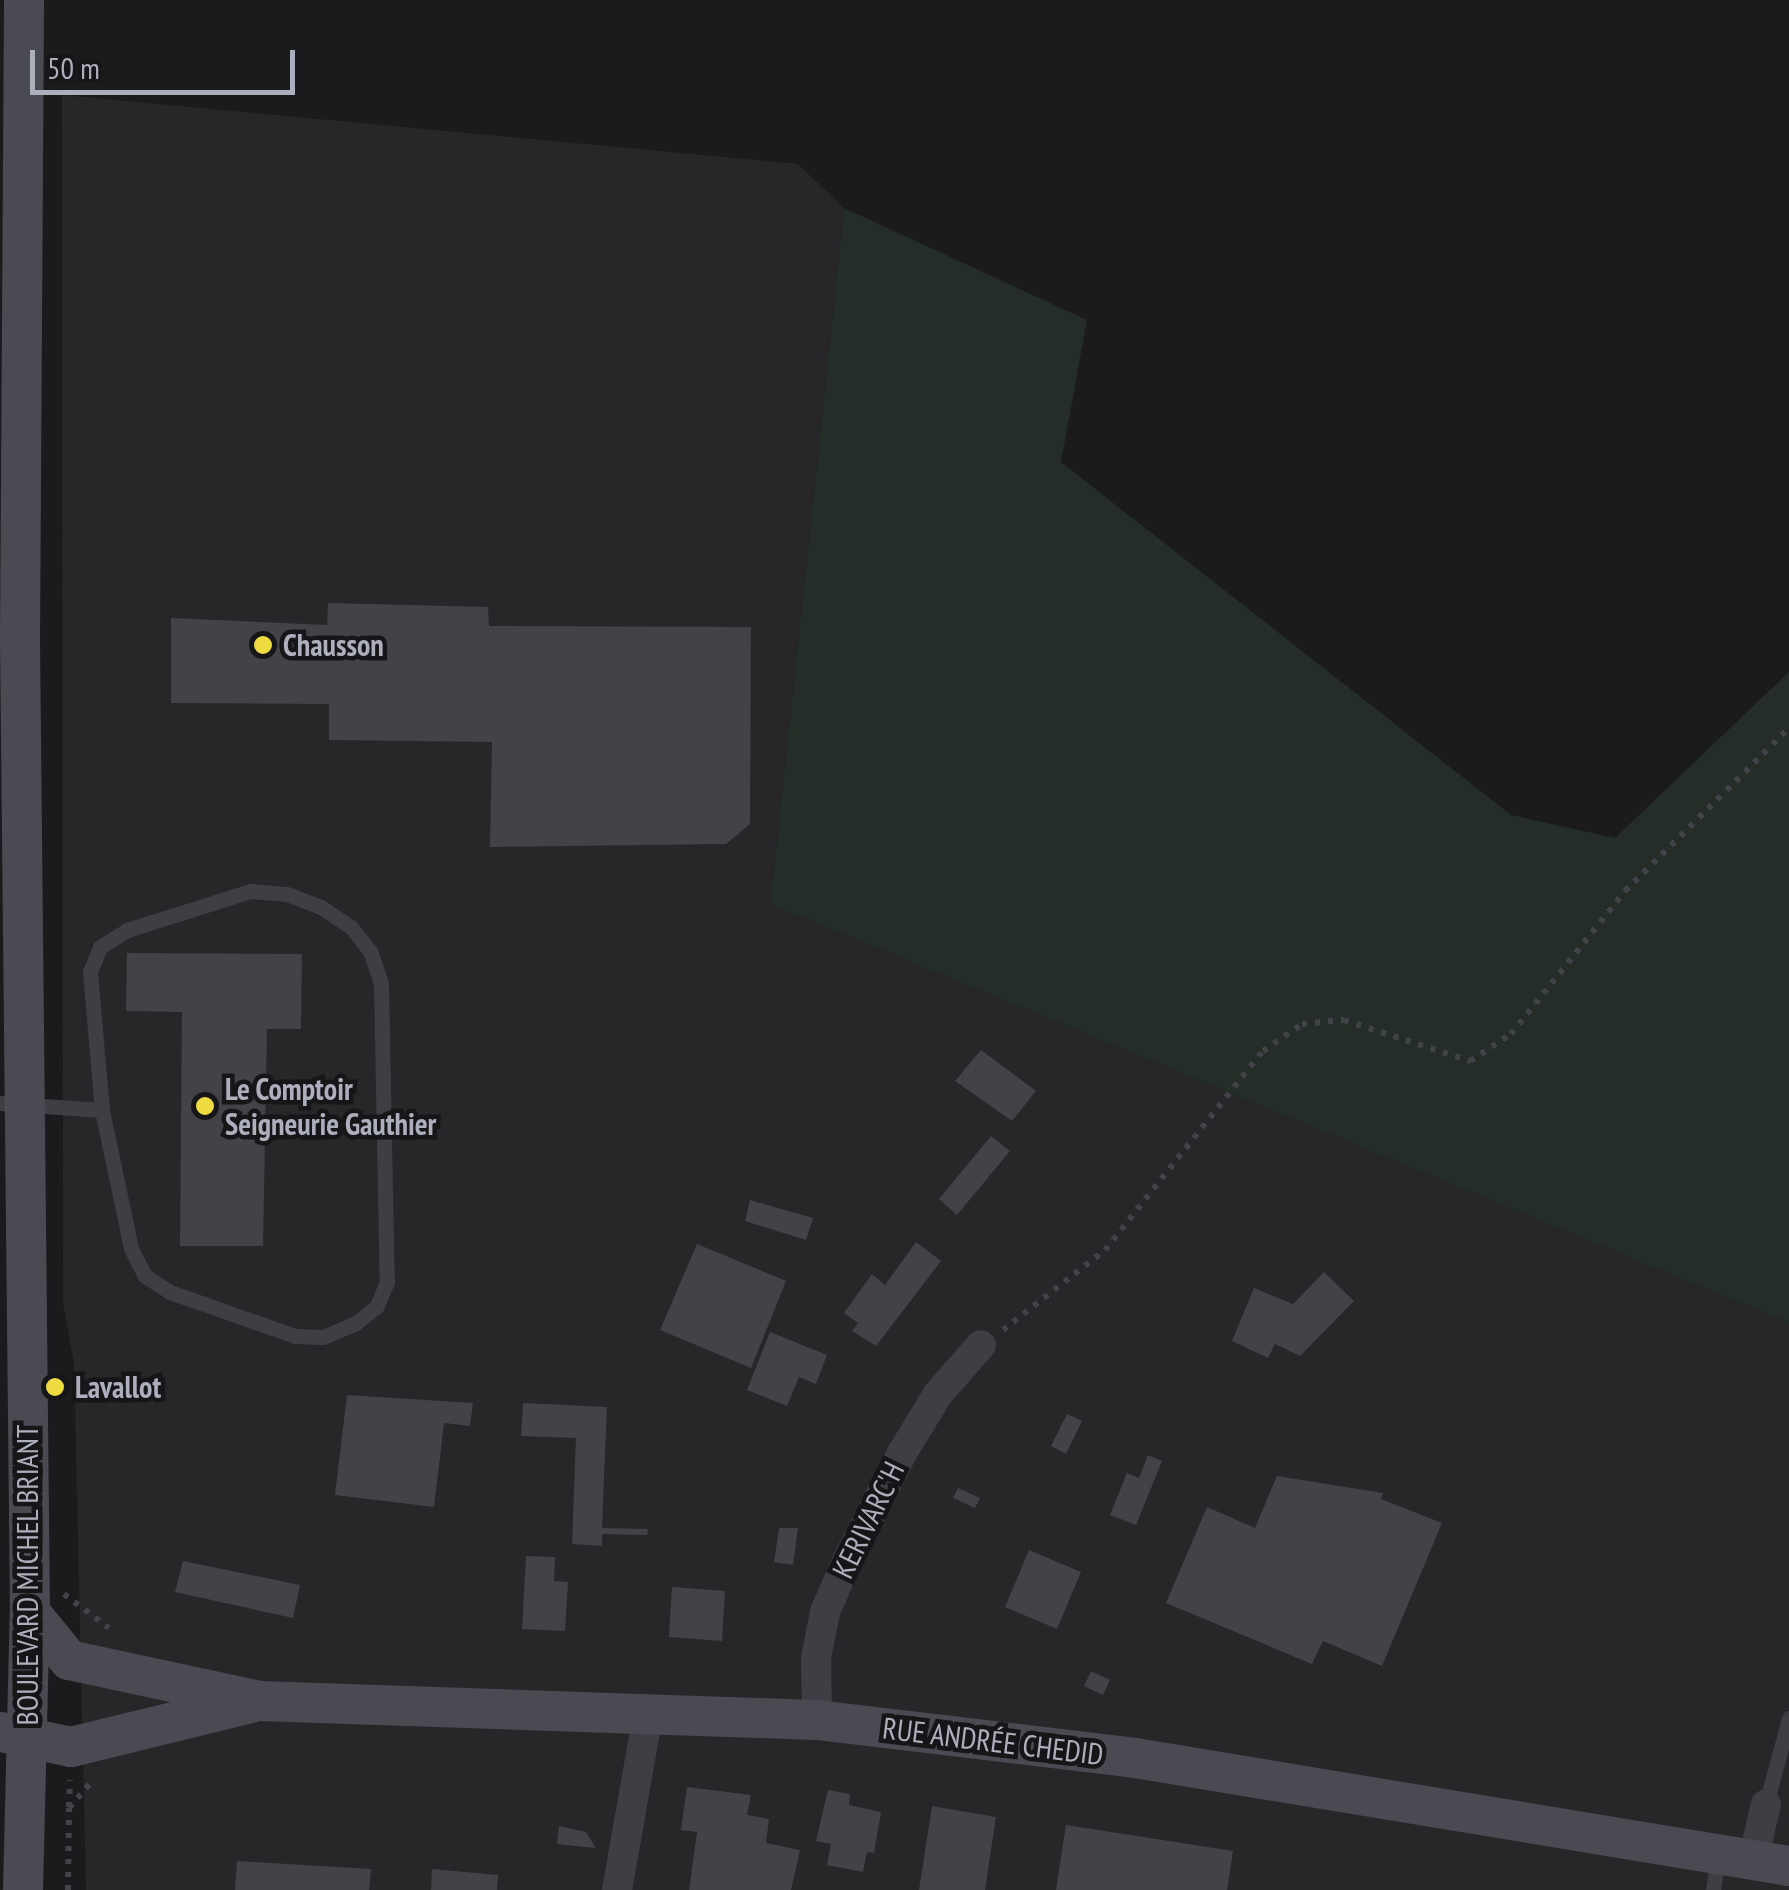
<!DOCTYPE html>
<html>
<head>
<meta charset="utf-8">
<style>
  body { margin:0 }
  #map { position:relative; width:1789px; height:1890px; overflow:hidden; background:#1b1b1d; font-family:"PT Sans Narrow",sans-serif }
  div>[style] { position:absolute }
  .built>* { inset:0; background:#27272a }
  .green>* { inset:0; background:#242d27 }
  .building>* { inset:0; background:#424347 }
  .path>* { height:6px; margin-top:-3px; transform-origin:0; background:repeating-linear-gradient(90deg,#424249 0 5px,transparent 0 13px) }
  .lane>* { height:15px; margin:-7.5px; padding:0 7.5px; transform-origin:7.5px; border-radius:7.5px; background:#3e3e44 }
  .street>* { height:30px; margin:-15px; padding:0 15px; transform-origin:15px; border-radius:15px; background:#3e3e44 }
  .secondary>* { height:40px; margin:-20px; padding:0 20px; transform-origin:20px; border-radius:20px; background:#4a4a52 }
  .dots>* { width:28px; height:28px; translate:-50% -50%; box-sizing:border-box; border:5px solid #161618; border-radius:50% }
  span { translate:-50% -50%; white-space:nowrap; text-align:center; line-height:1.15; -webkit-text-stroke:9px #161618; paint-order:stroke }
  .poi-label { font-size:30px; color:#aeafbc; font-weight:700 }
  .left { translate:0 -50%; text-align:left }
  .street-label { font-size:30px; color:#aeafbc }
  .scale { position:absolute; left:30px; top:50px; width:265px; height:45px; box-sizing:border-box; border:5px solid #aeafbc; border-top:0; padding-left:12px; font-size:30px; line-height:35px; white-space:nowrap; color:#aeafbc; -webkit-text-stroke:8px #161618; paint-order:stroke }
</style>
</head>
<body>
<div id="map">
  <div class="built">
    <i style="clip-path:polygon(62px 95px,798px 164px,844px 208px,770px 904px,1789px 1323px,1789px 1890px,86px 1890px,74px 1363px,63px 1303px)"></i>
  </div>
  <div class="green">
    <i style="clip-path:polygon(844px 208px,1087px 320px,1061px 462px,1511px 815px,1615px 838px,1789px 672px,1789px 1323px,770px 904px)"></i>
  </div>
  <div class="building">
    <i style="clip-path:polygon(328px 603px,488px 607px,489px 626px,751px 627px,750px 824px,726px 844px,490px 847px,492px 742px,329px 740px,329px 704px,171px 703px,171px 618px,327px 625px)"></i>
    <i style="clip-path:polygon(127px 953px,302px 954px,301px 1029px,267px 1029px,263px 1246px,180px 1246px,182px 1012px,126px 1011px)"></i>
    <i style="clip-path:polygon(981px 1050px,1036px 1091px,1012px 1121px,955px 1081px)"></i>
    <i style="clip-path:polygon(991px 1136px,1010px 1151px,957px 1215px,939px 1199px)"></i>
    <i style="clip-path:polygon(750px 1200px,813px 1218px,806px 1240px,745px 1221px)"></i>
    <i style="clip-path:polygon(916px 1242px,941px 1261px,876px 1346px,852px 1331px,858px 1323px,844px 1313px,872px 1274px,885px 1285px)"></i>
    <i style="clip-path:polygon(697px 1244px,786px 1281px,751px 1368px,660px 1330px)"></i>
    <i style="clip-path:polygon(1324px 1272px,1354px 1301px,1300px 1356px,1275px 1344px,1268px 1358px,1232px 1341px,1254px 1288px,1293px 1304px)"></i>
    <i style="clip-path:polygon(770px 1332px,827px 1355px,816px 1384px,799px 1377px,787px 1406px,747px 1390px)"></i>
    <i style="clip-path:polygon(347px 1395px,473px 1403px,470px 1426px,444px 1423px,434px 1507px,335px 1495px)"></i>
    <i style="clip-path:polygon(523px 1403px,607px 1407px,602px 1528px,648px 1529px,647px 1535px,602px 1534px,602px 1546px,572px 1544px,576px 1438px,521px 1436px)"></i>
    <i style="clip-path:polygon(1067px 1414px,1082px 1421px,1066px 1454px,1051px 1446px)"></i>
    <i style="clip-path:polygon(1148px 1455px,1162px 1461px,1136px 1525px,1110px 1515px,1127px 1473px,1139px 1478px)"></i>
    <i style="clip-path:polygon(1277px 1476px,1383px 1493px,1381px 1499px,1442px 1523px,1382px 1666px,1323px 1641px,1312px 1664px,1166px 1603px,1207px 1507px,1255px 1528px)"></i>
    <i style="clip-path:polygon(958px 1488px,980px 1498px,975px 1508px,953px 1498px)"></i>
    <i style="clip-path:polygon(779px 1528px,798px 1528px,793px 1565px,774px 1562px)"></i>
    <i style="clip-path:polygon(1029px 1550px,1081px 1572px,1057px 1629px,1005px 1607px)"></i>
    <i style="clip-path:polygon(526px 1556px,555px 1557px,554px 1581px,568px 1582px,565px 1631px,522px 1629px)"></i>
    <i style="clip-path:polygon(183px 1561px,300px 1585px,293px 1618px,175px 1592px)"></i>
    <i style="clip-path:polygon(672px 1587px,725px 1591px,722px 1641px,669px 1637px)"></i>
    <i style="clip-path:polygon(1091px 1671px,1110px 1680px,1103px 1695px,1084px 1686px)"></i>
    <i style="clip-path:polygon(687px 1787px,751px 1795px,747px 1815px,769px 1819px,766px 1843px,800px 1850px,791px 1890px,689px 1890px,697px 1832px,681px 1830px)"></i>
    <i style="clip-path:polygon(828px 1790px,850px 1794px,849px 1805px,881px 1812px,874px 1853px,867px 1852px,863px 1872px,827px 1865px,831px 1844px,816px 1841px)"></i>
    <i style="clip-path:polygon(932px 1806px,996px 1817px,985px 1890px,919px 1890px)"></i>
    <i style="clip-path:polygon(1066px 1825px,1233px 1851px,1227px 1890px,1056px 1890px)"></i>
    <i style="clip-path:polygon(559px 1826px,586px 1832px,596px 1848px,557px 1844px)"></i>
    <i style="clip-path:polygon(237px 1861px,371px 1869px,369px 1890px,235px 1890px)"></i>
    <i style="clip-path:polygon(432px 1869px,498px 1875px,497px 1890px,431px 1890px)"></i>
  </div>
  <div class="path">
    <i style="left:1003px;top:1330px;width:130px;rotate:-38.1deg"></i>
    <i style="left:1105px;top:1250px;width:254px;rotate:-51.6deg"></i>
    <i style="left:1263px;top:1051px;width:47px;rotate:-34.7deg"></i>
    <i style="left:1302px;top:1024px;width:42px;rotate:-5.4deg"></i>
    <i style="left:1344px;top:1020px;width:133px;rotate:18deg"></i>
    <i style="left:1470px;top:1061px;width:49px;rotate:-33.4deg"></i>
    <i style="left:1511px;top:1034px;width:183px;rotate:-51.4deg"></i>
    <i style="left:1625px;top:891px;width:231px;rotate:-44.8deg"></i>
    <i style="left:64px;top:1594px;width:56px;rotate:37.1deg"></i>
    <i style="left:69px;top:1807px;width:27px;rotate:-88deg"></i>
    <i style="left:68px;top:1890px;width:82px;rotate:-89.3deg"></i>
    <i style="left:69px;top:1808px;width:37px;rotate:-49deg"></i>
  </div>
  <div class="lane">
    <i style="left:251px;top:891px;width:36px;rotate:5deg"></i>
    <i style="left:287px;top:894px;width:36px;rotate:21deg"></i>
    <i style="left:321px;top:907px;width:36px;rotate:34deg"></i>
    <i style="left:351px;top:927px;width:31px;rotate:52deg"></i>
    <i style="left:370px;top:951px;width:34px;rotate:71deg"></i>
    <i style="left:381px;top:983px;width:299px;rotate:88.9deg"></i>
    <i style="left:387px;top:1282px;width:26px;rotate:113deg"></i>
    <i style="left:377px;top:1306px;width:27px;rotate:141deg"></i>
    <i style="left:356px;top:1323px;width:36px;rotate:157deg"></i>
    <i style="left:323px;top:1337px;width:28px;rotate:-178deg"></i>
    <i style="left:295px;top:1336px;width:133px;rotate:-160.6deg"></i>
    <i style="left:170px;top:1292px;width:30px;rotate:-147deg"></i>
    <i style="left:145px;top:1276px;width:31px;rotate:-117deg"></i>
    <i style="left:131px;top:1248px;width:141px;rotate:-101.9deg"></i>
    <i style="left:102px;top:1110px;width:139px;rotate:-95deg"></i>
    <i style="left:90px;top:972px;width:27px;rotate:-68deg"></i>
    <i style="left:100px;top:947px;width:32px;rotate:-32deg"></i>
    <i style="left:127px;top:930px;width:130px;rotate:-17.5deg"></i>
    <i style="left:0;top:1103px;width:102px;rotate:3.9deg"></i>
    <i style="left:1766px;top:1804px;width:89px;rotate:-75deg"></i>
    <i style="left:1713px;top:1890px;width:36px;rotate:-81deg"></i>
  </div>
  <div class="street">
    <i style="left:817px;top:1720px;width:62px;rotate:-90.9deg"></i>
    <i style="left:816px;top:1658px;width:47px;rotate:-78.9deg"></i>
    <i style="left:825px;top:1612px;width:56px;rotate:-66.7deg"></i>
    <i style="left:847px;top:1561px;width:121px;rotate:-63deg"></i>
    <i style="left:902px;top:1453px;width:69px;rotate:-58.6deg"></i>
    <i style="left:938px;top:1394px;width:65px;rotate:-48.7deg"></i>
    <i style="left:1753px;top:1860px;width:57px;rotate:-76.9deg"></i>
    <i style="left:617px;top:1890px;width:179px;rotate:-80deg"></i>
  </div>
  <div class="secondary">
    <i style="left:30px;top:1612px;width:62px;rotate:50.9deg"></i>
    <i style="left:69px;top:1660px;width:195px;rotate:12.1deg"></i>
    <i style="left:260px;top:1701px;width:557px;rotate:1.95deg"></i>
    <i style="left:817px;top:1720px;width:320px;rotate:6.8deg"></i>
    <i style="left:1135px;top:1758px;width:663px;rotate:9.38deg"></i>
    <i style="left:1px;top:1732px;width:72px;rotate:12.1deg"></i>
    <i style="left:71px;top:1747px;width:185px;rotate:-13.7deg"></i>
    <i style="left:23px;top:1890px;width:278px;rotate:-88.6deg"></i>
    <i style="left:30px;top:1612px;width:971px;rotate:-90.59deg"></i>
    <i style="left:20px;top:641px;width:641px;rotate:-89.64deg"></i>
  </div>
  <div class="dots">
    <i style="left:263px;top:645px;background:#eedb42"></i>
    <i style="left:205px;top:1106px;background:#eedb42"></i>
    <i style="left:55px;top:1387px;background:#eedb42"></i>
  </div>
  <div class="poi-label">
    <span class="left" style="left:283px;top:645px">Chausson</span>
    <span class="left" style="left:225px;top:1106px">Le Comptoir<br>Seigneurie Gauthier</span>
    <span class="left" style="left:75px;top:1387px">Lavallot</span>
  </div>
  <div class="street-label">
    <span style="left:868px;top:1520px;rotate:-64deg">KERIVARC'H</span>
    <span style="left:27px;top:1575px;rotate:-90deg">BOULEVARD MICHEL BRIANT</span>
    <span style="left:993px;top:1741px;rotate:7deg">RUE ANDRÉE CHEDID</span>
  </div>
  <div class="scale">50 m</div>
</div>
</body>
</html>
